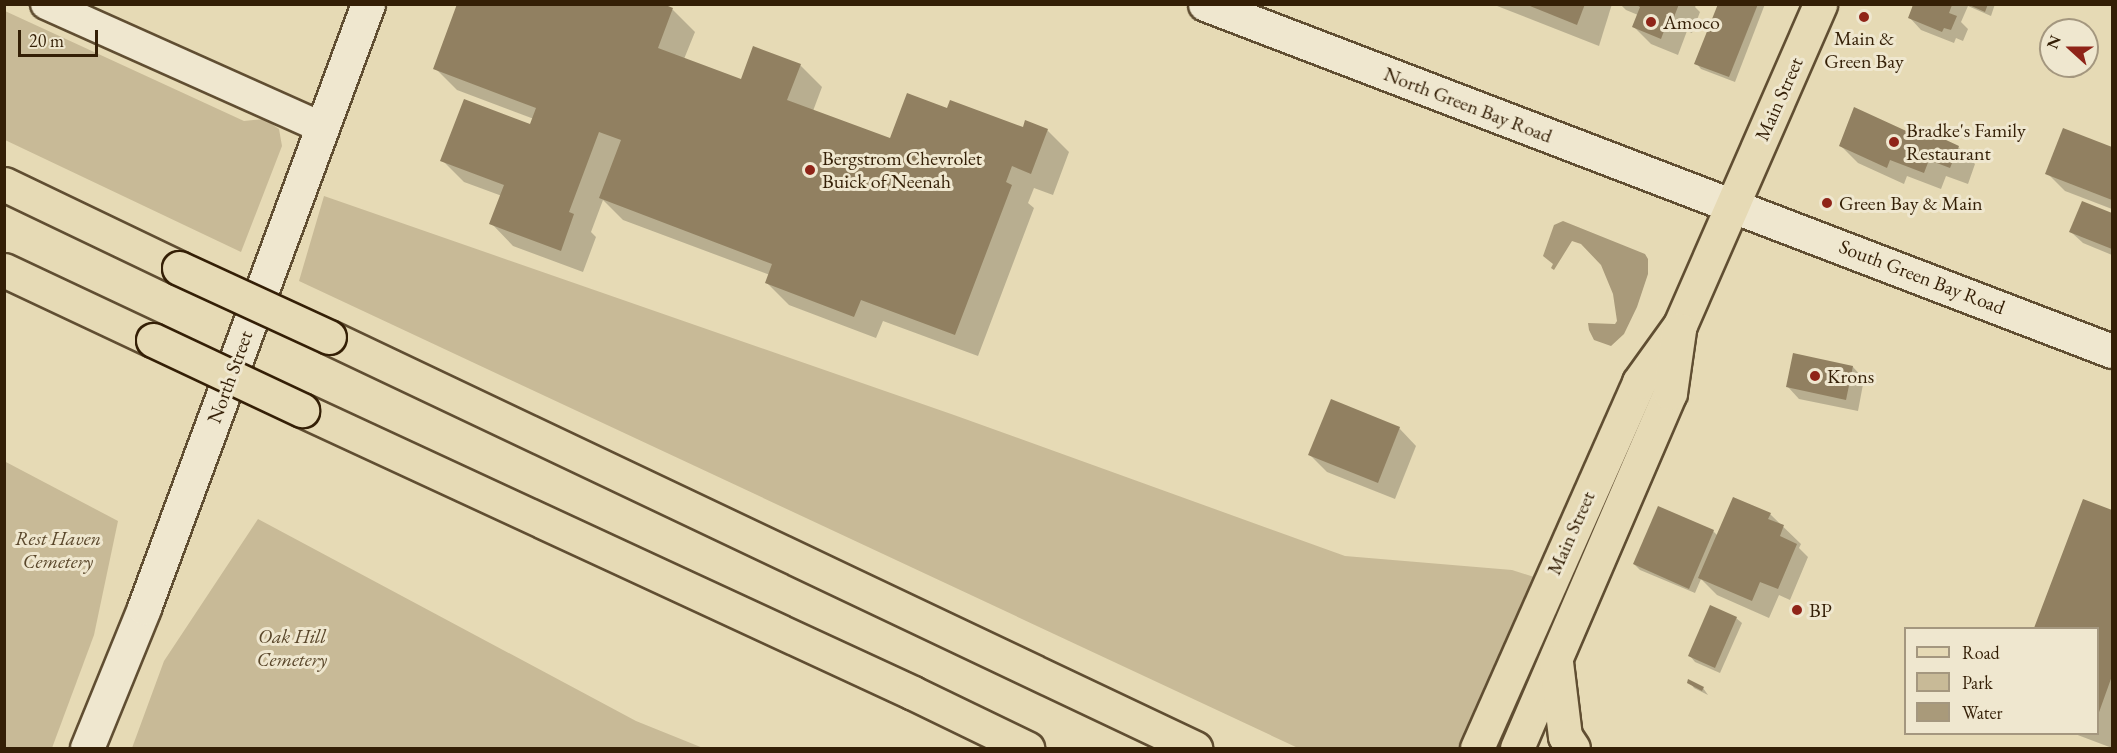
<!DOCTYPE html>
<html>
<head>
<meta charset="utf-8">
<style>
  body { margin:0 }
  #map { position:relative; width:2117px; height:753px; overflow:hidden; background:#e6dab5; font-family:"EB Garamond",serif }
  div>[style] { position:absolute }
  .green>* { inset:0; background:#c8ba97 }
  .water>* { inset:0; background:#a99a7a }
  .shadow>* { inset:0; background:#0003 }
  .building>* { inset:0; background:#918061 }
  .roads { filter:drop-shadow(2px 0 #604e32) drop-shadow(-2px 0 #604e32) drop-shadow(0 2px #604e32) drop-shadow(0 -2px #604e32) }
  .street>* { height:30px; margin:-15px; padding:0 15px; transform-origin:15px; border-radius:15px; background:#efe7cf }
  .secondary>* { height:33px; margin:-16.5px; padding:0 16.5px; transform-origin:16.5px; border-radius:16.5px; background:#efe7cf }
  .primary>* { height:33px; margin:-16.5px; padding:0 16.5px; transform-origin:16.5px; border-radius:16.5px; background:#e6dab5 }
  .highway>* { height:33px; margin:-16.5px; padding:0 16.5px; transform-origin:16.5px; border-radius:16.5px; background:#e6dab5 }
  .bridges { filter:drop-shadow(2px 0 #341f06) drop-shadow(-2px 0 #341f06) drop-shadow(0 2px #341f06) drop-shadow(0 -2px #341f06) }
  .highway-bridge>* { height:33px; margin:-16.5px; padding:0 16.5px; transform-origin:16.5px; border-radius:16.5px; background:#e6dab5 }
  .dots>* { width:16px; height:16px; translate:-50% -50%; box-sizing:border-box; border:3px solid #efe7cf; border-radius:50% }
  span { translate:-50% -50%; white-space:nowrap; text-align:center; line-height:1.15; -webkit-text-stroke:6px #efe7cf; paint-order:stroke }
  .poi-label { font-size:20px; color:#341f06 }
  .left { translate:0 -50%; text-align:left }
  .street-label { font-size:20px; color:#341f06 }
  .park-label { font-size:20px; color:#59462a; font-style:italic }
  .frame { position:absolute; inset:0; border:6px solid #341f06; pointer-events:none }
  .legend { position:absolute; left:1904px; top:627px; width:195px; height:108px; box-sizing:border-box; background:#efe7cf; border:2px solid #a4977f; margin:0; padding:8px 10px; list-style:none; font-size:18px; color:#341f06 }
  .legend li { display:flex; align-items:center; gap:12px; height:30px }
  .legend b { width:30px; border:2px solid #a4977f }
  .north { position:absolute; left:2039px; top:18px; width:60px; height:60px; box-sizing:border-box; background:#efe7cf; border:2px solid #a4977f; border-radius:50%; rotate:291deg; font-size:16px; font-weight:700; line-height:24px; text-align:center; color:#341f06 }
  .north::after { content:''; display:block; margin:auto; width:21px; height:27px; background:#8f2418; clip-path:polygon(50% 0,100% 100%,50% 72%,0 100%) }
  .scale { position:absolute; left:18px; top:30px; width:80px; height:27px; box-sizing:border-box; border:3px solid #341f06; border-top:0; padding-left:8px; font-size:18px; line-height:21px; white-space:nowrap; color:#341f06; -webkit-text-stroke:4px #efe7cf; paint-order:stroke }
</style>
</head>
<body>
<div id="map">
  <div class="green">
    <i style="clip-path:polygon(5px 11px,244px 121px,264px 119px,279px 129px,282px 146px,241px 252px,5px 140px)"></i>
    <i style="clip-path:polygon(324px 196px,954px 415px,1345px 556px,1512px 570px,1534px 577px,1460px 748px,1298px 748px,299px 281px)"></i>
    <i style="clip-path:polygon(4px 461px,118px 521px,94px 635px,52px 748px,5px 748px)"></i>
    <i style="clip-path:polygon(258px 519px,636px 721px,703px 748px,132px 748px,164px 661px)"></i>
  </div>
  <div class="water">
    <i style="clip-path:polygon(1563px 221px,1645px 254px,1648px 259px,1648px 274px,1637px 307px,1624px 334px,1611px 346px,1594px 340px,1589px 330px,1588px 323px,1615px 324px,1617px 321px,1613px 294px,1601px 265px,1581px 244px,1572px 241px,1554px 270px,1551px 268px,1553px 264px,1543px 256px,1554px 225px)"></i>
  </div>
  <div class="shadow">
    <i style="clip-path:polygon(659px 4px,673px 10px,695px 32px,684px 59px,742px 81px,800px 65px,822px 87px,813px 111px,891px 140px,947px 110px,1024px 129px,1047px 130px,1069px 152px,1053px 195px,1034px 188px,1028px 203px,1034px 208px,978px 356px,883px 321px,876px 338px,789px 305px,767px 283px,770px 275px,623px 220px,603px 200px,591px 232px,596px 237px,583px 272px,513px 246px,491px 223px,502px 196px,464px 182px,442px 160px,531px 126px,534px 119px,457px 90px,435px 68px)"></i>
    <i style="clip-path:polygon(1492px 4px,1612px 4px,1599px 46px)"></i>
    <i style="clip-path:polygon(1620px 4px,1697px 4px,1695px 7px,1700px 12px,1692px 33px,1687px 31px,1678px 55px,1651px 44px,1634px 27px,1638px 15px,1626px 10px)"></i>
    <i style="clip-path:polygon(1719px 4px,1765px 4px,1735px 82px,1701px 69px,1696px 63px)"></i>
    <i style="clip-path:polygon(1913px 4px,1963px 5px,1995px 4px,1991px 16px,1968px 6px,1961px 22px,1968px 29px,1963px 41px,1956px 38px,1954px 43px,1921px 30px,1910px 18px)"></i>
    <i style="clip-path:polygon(2064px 130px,2112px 149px,2112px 209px,2065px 191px,2047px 173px)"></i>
    <i style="clip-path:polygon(1916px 137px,1958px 147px,1975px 164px,1968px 184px,1946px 176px,1941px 189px,1907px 176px,1904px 184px,1858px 163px,1841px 146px)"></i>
    <i style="clip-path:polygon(2083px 203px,2112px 214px,2112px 255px,2083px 243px,2071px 232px)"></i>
    <i style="clip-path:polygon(1853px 367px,1864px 379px,1858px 411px,1799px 399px,1788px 387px)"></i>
    <i style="clip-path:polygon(1399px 428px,1416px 446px,1395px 499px,1327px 472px,1310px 455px)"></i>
    <i style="clip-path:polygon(2084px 501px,2112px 512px,2112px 748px,2075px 734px,2098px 734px,2098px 628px,2036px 628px)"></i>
    <i style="clip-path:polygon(1770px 514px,1801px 544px,1799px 548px,1808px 557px,1790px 600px,1779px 595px,1769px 618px,1717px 595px,1701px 579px,1695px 593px,1640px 570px,1634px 564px,1713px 531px,1718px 536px)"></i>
    <i style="clip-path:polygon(1736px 618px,1742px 623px,1720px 673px,1695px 662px,1690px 656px)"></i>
    <i style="clip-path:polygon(1689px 681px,1703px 688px,1708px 695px,1694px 688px)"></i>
  </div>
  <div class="building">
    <i style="clip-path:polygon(457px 4px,663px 4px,673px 8px,658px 48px,741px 79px,753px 46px,801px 64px,787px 100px,890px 138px,907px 93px,947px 108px,950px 100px,1023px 127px,1025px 120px,1048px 129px,1031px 174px,1012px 166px,1006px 182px,1012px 185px,955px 335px,861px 300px,854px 317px,765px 283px,772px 264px,599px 198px,621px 140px,599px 132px,569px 212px,574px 214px,561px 251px,489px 224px,504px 185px,440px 161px,464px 99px,530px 124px,536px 108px,433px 69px)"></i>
    <i style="clip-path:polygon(1525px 4px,1585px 4px,1577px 25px)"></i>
    <i style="clip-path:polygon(1635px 4px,1679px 4px,1674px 17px,1670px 15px,1661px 39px,1632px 27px,1640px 7px)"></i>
    <i style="clip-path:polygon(1718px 4px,1758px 4px,1729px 77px,1694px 64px)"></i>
    <i style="clip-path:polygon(1967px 4px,1988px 4px,1985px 12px)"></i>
    <i style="clip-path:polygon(1913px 5px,1952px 5px,1949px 13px,1957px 16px,1951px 30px,1944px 28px,1942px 32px,1908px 18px)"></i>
    <i style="clip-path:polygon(1854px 107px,1915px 135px,1918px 127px,1959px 146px,1950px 168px,1929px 160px,1924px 173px,1890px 160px,1887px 168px,1839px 146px)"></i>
    <i style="clip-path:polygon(2063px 128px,2112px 147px,2112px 200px,2045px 174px)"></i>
    <i style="clip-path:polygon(2082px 201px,2112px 213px,2112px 249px,2069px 232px)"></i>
    <i style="clip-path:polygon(1793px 353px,1853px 366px,1846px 400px,1786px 387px)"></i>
    <i style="clip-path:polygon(1331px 399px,1400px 427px,1378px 483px,1308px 455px)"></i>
    <i style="clip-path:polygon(1733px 497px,1771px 513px,1768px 519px,1784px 525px,1780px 536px,1797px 544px,1778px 589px,1760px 582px,1752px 601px,1698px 578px)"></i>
    <i style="clip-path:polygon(2083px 499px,2112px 510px,2112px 676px,2098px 715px,2098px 628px,2034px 628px)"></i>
    <i style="clip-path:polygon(1658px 506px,1714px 530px,1689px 589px,1633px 564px)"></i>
    <i style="clip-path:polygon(1710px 605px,1737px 617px,1715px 668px,1688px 656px)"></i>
    <i style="clip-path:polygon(1688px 679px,1704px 687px,1702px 691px,1687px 683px)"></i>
  </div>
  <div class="roads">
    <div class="street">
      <i style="left:46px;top:4px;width:303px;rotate:24.1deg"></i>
    </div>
    <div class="secondary">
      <i style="left:1205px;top:4px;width:971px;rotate:20.94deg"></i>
      <i style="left:87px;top:748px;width:151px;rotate:-67.8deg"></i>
      <i style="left:144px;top:608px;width:644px;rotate:-69.65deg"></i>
    </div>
    <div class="primary">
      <i style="left:1477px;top:748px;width:400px;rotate:-66.1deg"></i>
      <i style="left:1639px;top:382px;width:70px;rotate:-54.3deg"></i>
      <i style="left:1680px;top:325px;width:350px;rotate:-66.4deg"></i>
      <i style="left:1517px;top:748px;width:387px;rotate:-66.7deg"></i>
      <i style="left:1670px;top:393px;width:64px;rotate:-81.9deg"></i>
    </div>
    <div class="highway">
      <i style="left:4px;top:184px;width:194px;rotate:25.6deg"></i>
      <i style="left:4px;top:270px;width:165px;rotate:25.2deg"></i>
      <i style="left:329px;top:337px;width:959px;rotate:25.39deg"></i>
      <i style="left:302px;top:410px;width:673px;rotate:24.85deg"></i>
      <i style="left:913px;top:693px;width:127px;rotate:25.8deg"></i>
      <i style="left:1556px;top:662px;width:75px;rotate:83.1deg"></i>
      <i style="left:1565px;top:736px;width:14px;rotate:56deg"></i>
    </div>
  </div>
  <div class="bridges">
    <div class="highway-bridge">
      <i style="left:179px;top:268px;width:165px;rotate:24.7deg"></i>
      <i style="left:153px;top:340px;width:165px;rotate:25.2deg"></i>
    </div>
  </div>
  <div class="dots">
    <i style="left:1864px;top:17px;background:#8f2418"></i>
    <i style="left:1651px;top:22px;background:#8f2418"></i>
    <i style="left:1894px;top:142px;background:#8f2418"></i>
    <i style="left:810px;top:170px;background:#8f2418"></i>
    <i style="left:1827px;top:203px;background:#8f2418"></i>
    <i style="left:1815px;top:376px;background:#8f2418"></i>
    <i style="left:1797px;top:610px;background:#8f2418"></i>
  </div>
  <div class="poi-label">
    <span class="left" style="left:1663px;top:22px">Amoco</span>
    <span style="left:1864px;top:50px">Main &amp;<br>Green Bay</span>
    <span class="left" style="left:1906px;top:142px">Bradke's Family<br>Restaurant</span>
    <span class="left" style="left:822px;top:170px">Bergstrom Chevrolet<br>Buick of Neenah</span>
    <span class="left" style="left:1839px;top:203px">Green Bay &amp; Main</span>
    <span class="left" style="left:1827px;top:376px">Krons</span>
    <span class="left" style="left:1809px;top:610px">BP</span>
  </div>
  <div class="street-label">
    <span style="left:1779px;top:99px;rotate:-66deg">Main Street</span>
    <span style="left:1468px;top:105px;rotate:21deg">North Green Bay Road</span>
    <span style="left:1922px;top:277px;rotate:21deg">South Green Bay Road</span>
    <span style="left:230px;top:377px;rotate:-70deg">North Street</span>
    <span style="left:1571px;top:533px;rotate:-66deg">Main Street</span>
  </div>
  <div class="park-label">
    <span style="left:58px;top:550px">Rest Haven<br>Cemetery</span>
    <span style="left:292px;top:648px">Oak Hill<br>Cemetery</span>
  </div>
  <div class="frame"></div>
  <ul class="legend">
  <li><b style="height:8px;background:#e6dab5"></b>Road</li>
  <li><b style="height:16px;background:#c8ba97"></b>Park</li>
  <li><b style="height:16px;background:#a99a7a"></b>Water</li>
  </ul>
  <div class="north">N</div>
  <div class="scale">20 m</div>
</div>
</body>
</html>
